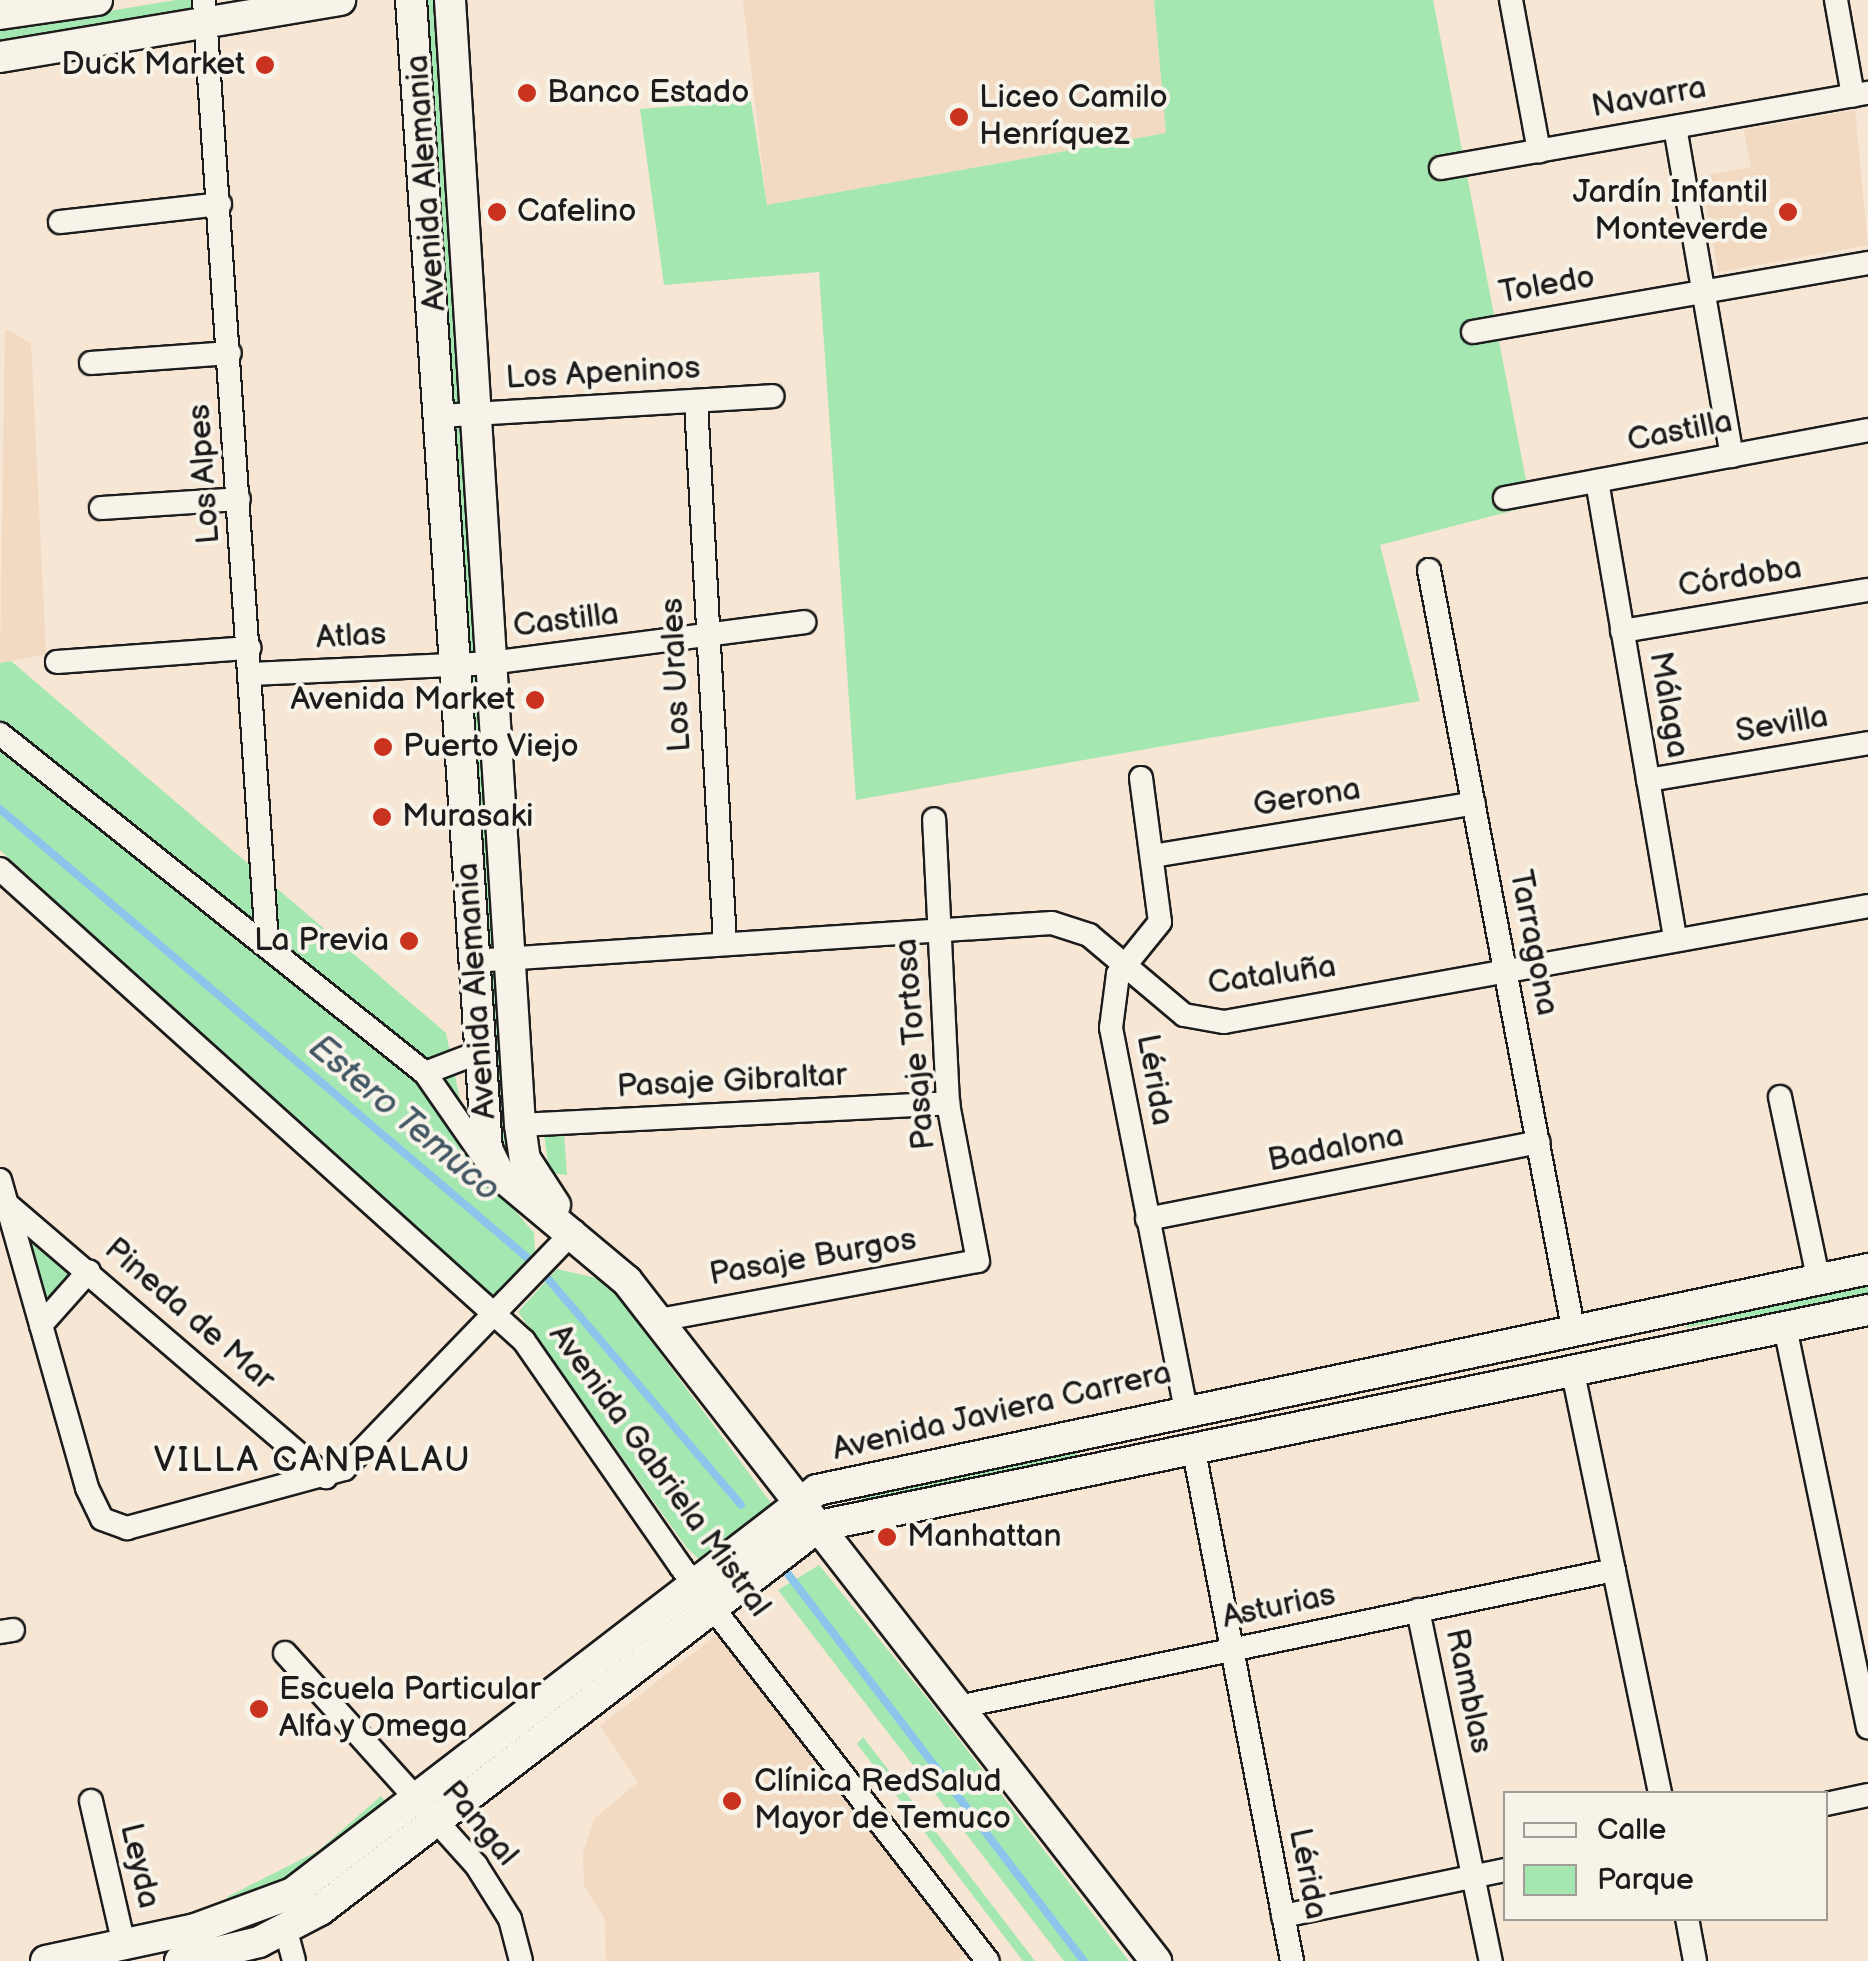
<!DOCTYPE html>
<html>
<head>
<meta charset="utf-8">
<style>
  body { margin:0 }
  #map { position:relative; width:1868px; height:1961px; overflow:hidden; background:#f6e6d3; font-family:"Balsamiq Sans",sans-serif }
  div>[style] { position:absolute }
  .built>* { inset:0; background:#f1d9c2 }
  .green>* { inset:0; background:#a5e7b1 }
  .stream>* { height:8px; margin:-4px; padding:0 4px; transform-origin:4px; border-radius:4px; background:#8cc5eb }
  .roads { filter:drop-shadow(2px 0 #1c1c1c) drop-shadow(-2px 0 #1c1c1c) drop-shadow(0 2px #1c1c1c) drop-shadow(0 -2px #1c1c1c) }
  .minor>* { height:22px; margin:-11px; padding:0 11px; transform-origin:11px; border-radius:11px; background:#f7f3e8 }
  .major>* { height:30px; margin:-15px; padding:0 15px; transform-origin:15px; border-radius:15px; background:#f7f3e8 }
  .dots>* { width:28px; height:28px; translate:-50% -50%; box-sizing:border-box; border:5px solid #f7f3e8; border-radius:50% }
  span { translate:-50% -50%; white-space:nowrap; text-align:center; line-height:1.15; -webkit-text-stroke:8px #f7f3e8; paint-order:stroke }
  .poi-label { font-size:32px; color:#1c1c1c }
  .right { translate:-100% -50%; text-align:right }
  .left { translate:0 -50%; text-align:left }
  .street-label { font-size:32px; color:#1c1c1c }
  .water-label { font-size:35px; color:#435764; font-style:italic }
  .neighbourhood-label { font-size:35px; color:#1c1c1c; letter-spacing:2.5px }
  .legend { position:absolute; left:1503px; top:1791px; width:325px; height:130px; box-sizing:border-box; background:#f7f3e8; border:2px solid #9f9d96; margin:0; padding:12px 18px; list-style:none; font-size:30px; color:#1c1c1c }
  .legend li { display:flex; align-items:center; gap:20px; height:50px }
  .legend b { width:50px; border:2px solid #9f9d96 }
</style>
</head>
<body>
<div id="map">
  <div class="built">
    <i style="clip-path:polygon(743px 0,1154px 0,1166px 133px,767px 205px)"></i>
    <i style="clip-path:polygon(1855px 110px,1868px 245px,1718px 272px,1701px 176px,1751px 167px,1744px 130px)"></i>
    <i style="clip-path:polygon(5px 329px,31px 343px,46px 654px,0 663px)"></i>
    <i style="clip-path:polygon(719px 1633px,965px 1953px,957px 1961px,606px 1961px,605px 1919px,584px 1886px,583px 1854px,594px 1819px,638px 1782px,600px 1726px)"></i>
  </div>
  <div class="green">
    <i style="clip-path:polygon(176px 0,194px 0,200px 16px,0 48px,0 29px)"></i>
    <i style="clip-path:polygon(427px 0,440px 0,502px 947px,487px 947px)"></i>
    <i style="clip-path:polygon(1154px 0,1433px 0,1531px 506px,1380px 545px,1420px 701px,856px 800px,819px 272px,664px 285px,640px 109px,751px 101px,767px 205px,1166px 133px)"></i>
    <i style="clip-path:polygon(11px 661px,446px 1033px,473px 1161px,534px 1233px,535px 1251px,491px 1299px,0 850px,0 663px)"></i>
    <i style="clip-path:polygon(502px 969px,510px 1119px,508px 1153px,495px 1119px,485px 970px)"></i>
    <i style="clip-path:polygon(564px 1132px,567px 1175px,549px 1173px,544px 1133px)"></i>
    <i style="clip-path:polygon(23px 1221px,75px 1269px,45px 1304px)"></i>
    <i style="clip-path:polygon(557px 1269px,596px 1278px,621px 1300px,774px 1507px,725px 1547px,700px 1560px,687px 1548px,518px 1312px)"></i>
    <i style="clip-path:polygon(1868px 1280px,1868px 1296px,1684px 1328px,1709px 1309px)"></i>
    <i style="clip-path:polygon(1089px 1440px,1073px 1459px,863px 1504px,854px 1491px)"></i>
    <i style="clip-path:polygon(819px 1565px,931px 1703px,1129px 1961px,1064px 1961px,778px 1590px)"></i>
    <i style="clip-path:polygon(863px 1737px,1035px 1961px,1023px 1961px,857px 1744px)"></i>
    <i style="clip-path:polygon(381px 1796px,387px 1804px,318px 1863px,230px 1910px,227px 1897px,318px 1851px)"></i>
  </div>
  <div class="stream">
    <i style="left:0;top:809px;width:705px;rotate:40.4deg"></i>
    <i style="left:537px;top:1266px;width:314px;rotate:49.5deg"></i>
    <i style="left:788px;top:1574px;width:487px;rotate:52.6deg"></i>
  </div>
  <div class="roads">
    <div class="minor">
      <i style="left:204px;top:0;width:946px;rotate:86.18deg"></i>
      <i style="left:1511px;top:0;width:154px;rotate:79.5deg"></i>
      <i style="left:1836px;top:0;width:97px;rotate:79.9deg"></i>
      <i style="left:1675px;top:127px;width:334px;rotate:80.2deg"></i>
      <i style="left:1441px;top:168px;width:434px;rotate:-10deg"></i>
      <i style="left:60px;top:222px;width:161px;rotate:-6.4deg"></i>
      <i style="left:1473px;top:332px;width:401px;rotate:-9.9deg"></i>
      <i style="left:91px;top:363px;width:139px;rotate:-4.1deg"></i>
      <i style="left:696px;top:402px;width:543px;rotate:86.94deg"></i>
      <i style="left:438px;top:416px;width:335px;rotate:-3.4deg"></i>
      <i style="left:1597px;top:481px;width:465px;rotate:80.3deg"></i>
      <i style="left:1505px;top:498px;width:369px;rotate:-10.6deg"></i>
      <i style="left:101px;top:508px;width:138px;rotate:-3.7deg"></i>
      <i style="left:1429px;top:570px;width:772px;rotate:79.24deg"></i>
      <i style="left:1622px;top:631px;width:249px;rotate:-9.5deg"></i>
      <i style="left:57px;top:662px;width:193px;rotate:-4.2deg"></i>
      <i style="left:251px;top:674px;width:239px;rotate:-2.6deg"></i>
      <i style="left:490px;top:663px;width:317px;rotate:-7.4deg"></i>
      <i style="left:0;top:734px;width:544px;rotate:38.58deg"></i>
      <i style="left:425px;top:1073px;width:112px;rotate:55.2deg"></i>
      <i style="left:1141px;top:778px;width:145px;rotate:82.5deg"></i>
      <i style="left:1160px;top:922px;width:67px;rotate:128.9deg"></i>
      <i style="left:1118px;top:974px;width:54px;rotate:97.4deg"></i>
      <i style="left:1111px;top:1028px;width:385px;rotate:78.9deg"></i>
      <i style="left:1648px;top:780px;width:223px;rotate:-9.5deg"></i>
      <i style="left:1152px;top:856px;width:326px;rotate:-9.3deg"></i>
      <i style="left:0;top:869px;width:705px;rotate:42.01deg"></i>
      <i style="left:524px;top:1341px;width:275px;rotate:55.2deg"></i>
      <i style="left:681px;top:1567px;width:499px;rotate:52.1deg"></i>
      <i style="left:472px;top:961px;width:581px;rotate:-3.75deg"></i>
      <i style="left:1052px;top:923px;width:39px;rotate:18deg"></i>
      <i style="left:1089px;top:935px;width:124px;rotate:40.1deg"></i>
      <i style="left:1184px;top:1015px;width:41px;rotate:9.9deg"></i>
      <i style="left:1224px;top:1022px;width:654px;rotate:-10.21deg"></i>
      <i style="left:425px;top:1073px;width:56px;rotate:-21deg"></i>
      <i style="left:1780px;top:1097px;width:185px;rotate:78.1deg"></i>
      <i style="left:520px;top:1125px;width:429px;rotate:-2.9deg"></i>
      <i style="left:0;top:1180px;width:320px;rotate:74.2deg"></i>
      <i style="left:87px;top:1488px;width:34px;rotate:64deg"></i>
      <i style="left:102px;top:1519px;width:27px;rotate:20deg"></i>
      <i style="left:127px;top:1528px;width:225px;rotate:-15.2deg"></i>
      <i style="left:344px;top:1469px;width:331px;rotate:-46deg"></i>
      <i style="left:7px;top:1204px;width:420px;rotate:40.6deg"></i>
      <i style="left:1147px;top:1219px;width:399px;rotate:-11.1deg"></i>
      <i style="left:659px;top:1320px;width:324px;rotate:-10.5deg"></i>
      <i style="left:978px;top:1261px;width:161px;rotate:-100.8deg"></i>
      <i style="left:948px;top:1103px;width:284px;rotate:-92.8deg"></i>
      <i style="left:41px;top:1325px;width:72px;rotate:-48.4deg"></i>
      <i style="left:1785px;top:1327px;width:409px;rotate:78.3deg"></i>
      <i style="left:1572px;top:1368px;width:435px;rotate:78.3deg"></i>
      <i style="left:1193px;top:1446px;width:524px;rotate:79.12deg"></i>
      <i style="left:1418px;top:1610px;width:359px;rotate:78.3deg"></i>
      <i style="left:0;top:1632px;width:13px;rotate:-9deg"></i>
      <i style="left:285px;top:1653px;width:285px;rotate:48deg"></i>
      <i style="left:476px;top:1865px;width:64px;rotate:57.8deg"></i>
      <i style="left:510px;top:1919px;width:43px;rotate:75.3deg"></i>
      <i style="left:958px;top:1707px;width:670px;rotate:-11.8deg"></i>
      <i style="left:91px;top:1801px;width:148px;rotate:77.1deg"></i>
      <i style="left:1826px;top:1804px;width:43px;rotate:-12.1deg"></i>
      <i style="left:1283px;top:1916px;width:228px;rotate:-11.7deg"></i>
      <i style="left:1687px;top:1918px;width:44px;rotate:79.5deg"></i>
      <i style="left:286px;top:1931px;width:31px;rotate:75deg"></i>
    </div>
    <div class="major">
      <i style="left:411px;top:0;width:1152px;rotate:86.22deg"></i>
      <i style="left:487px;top:1149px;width:28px;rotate:64deg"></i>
      <i style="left:499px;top:1174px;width:167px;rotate:39.9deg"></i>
      <i style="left:627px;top:1281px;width:862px;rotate:52.12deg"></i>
      <i style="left:450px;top:0;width:1127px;rotate:86.44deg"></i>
      <i style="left:520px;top:1125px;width:34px;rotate:82deg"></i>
      <i style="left:525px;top:1159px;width:55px;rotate:56.9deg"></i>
      <i style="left:0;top:14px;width:98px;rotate:-8.2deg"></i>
      <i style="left:0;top:57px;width:345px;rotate:-9.5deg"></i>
      <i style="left:46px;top:1961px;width:152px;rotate:-12.1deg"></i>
      <i style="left:195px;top:1929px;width:104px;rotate:-20.2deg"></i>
      <i style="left:293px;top:1893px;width:661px;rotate:-37.56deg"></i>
      <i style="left:817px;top:1490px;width:1074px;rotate:-11.87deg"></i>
      <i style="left:180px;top:1961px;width:81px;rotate:-13.5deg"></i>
      <i style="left:259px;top:1942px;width:69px;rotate:-27.7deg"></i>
      <i style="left:320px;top:1910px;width:630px;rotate:-37.58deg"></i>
      <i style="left:819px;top:1526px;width:1071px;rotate:-11.64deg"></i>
    </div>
  </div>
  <div class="dots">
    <i style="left:265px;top:65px;background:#c8321e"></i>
    <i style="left:527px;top:93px;background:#c8321e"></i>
    <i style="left:959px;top:117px;background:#c8321e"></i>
    <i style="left:497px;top:212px;background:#c8321e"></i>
    <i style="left:1788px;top:212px;background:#c8321e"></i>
    <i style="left:535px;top:700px;background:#c8321e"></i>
    <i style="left:383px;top:747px;background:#c8321e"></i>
    <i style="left:382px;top:817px;background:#c8321e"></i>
    <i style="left:409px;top:941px;background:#c8321e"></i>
    <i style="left:887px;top:1537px;background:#c8321e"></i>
    <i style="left:259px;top:1709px;background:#c8321e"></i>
    <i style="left:732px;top:1801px;background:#c8321e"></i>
  </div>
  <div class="poi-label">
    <span class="right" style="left:245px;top:65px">Duck Market</span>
    <span class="left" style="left:547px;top:93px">Banco Estado</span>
    <span class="left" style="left:979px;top:117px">Liceo Camilo<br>Henríquez</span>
    <span class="right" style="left:1768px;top:212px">Jardín Infantil<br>Monteverde</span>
    <span class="left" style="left:517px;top:212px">Cafelino</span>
    <span class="right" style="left:515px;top:700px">Avenida Market</span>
    <span class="left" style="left:403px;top:747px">Puerto Viejo</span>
    <span class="left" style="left:402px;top:817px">Murasaki</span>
    <span class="right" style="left:389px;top:941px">La Previa</span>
    <span class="left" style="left:907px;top:1537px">Manhattan</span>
    <span class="left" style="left:279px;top:1709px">Escuela Particular<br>Alfa y Omega</span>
    <span class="left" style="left:754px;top:1801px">Clínica RedSalud<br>Mayor de Temuco</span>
  </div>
  <div class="street-label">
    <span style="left:1649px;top:98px;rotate:-10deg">Navarra</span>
    <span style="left:427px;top:183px;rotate:-94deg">Avenida Alemania</span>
    <span style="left:1547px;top:286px;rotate:-10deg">Toledo</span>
    <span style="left:603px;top:374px;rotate:-3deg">Los Apeninos</span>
    <span style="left:1680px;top:432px;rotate:-11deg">Castilla</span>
    <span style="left:205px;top:474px;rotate:-94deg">Los Alpes</span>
    <span style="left:1740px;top:578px;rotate:-9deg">Córdoba</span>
    <span style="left:566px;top:621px;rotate:-7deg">Castilla</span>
    <span style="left:351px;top:637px;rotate:-3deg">Atlas</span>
    <span style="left:677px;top:675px;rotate:-93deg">Los Urales</span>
    <span style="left:1668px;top:705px;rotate:80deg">Málaga</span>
    <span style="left:1782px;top:725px;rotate:-10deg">Sevilla</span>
    <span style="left:1307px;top:798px;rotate:-9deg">Gerona</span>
    <span style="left:1533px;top:943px;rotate:79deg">Tarragona</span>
    <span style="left:1272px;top:976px;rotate:-8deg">Cataluña</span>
    <span style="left:477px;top:991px;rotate:-94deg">Avenida Alemania</span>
    <span style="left:916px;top:1044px;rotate:-95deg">Pasaje Tortosa</span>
    <span style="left:1154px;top:1080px;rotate:80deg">Lérida</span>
    <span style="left:732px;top:1082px;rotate:-3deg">Pasaje Gibraltar</span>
    <span style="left:1336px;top:1149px;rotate:-11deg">Badalona</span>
    <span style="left:813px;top:1258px;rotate:-10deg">Pasaje Burgos</span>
    <span style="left:189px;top:1315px;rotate:41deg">Pineda de Mar</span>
    <span style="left:1002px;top:1412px;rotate:-13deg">Avenida Javiera Carrera</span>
    <span style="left:659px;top:1471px;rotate:54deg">Avenida Gabriela Mistral</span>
    <span style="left:1279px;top:1607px;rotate:-12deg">Asturias</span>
    <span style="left:1468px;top:1691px;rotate:78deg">Ramblas</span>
    <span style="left:479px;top:1824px;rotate:50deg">Pangal</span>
    <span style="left:139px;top:1866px;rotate:77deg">Leyda</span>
    <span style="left:1307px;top:1874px;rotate:79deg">Lérida</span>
  </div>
  <div class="water-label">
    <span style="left:404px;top:1119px;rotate:40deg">Estero Temuco</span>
  </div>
  <div class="neighbourhood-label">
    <span style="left:313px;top:1461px">VILLA CANPALAU</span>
  </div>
  <ul class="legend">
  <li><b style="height:12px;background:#f7f3e8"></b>Calle</li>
  <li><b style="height:28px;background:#a5e7b1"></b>Parque</li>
  </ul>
</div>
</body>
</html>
